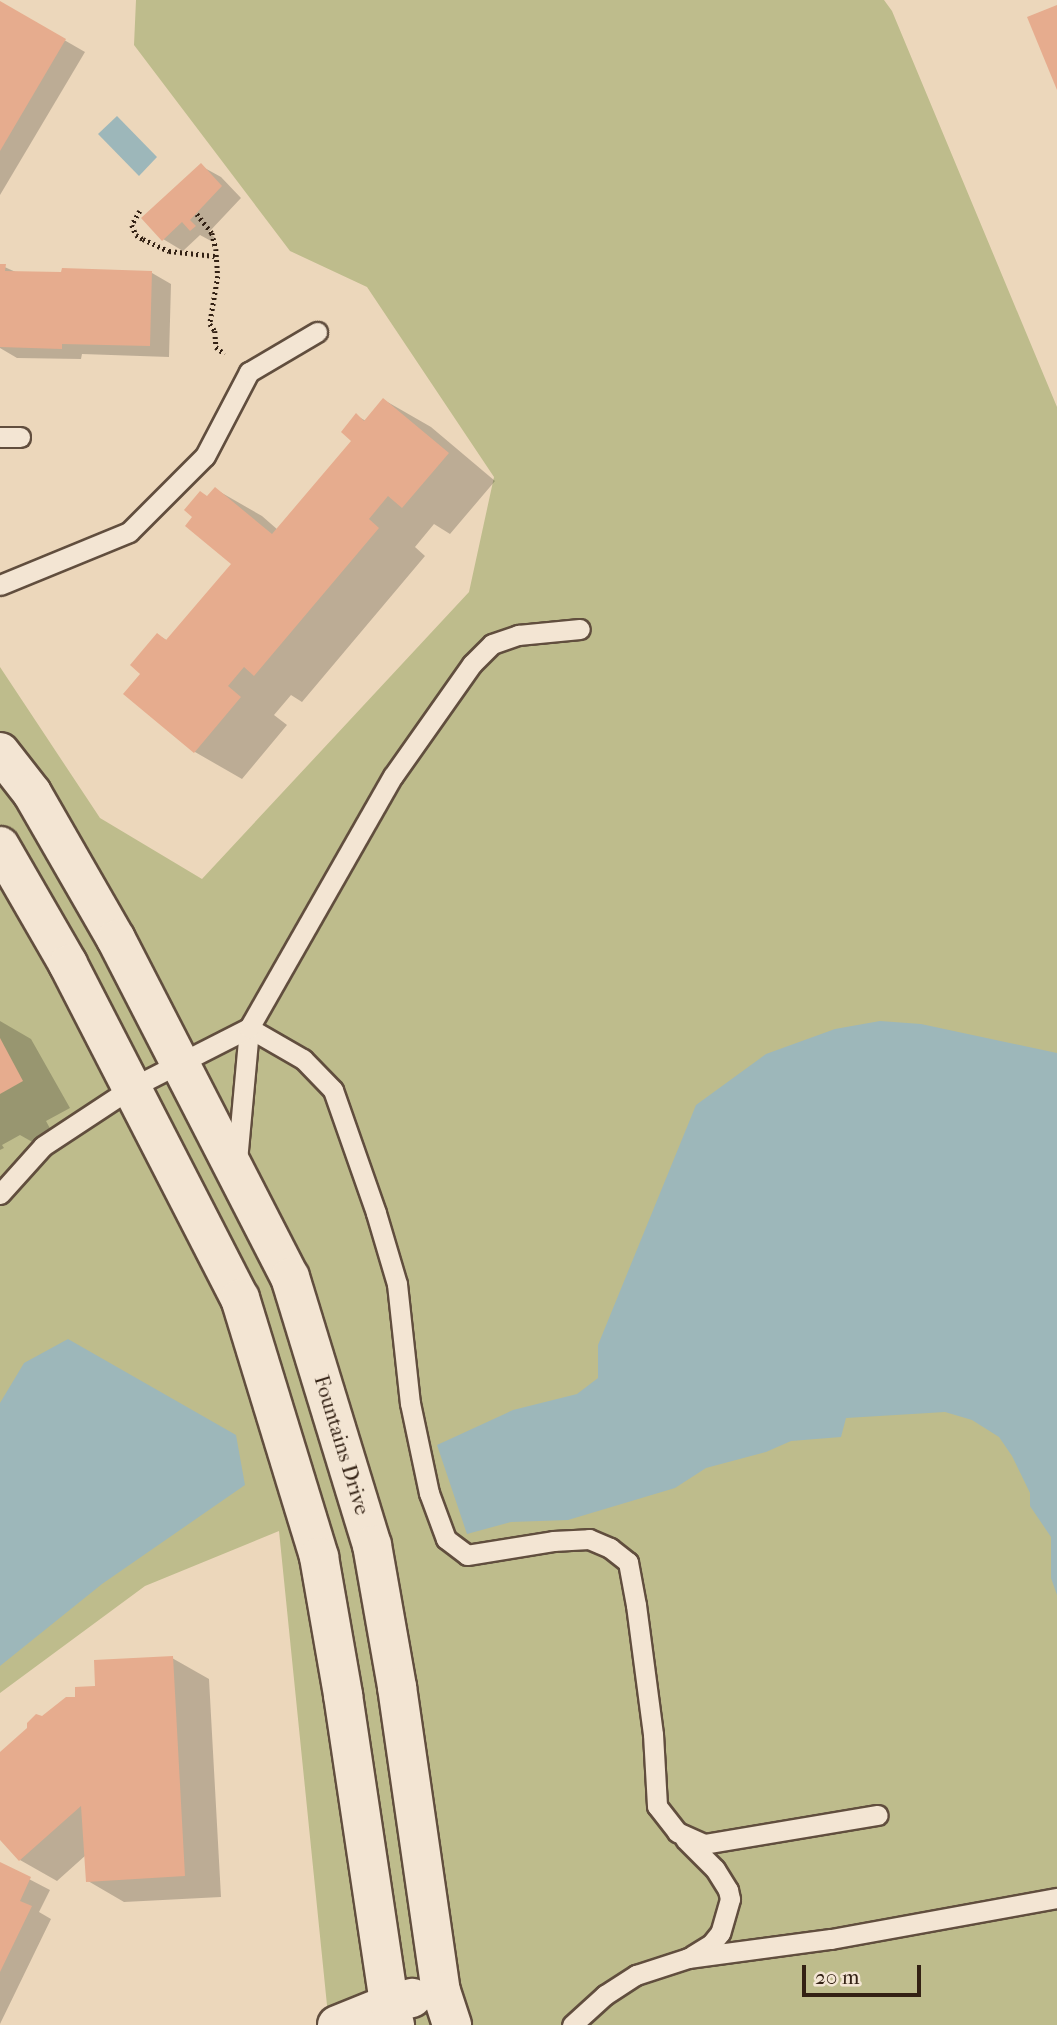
<!DOCTYPE html>
<html>
<head>
<meta charset="utf-8">
<style>
  body { margin:0 }
  #map { position:relative; width:1057px; height:2025px; overflow:hidden; background:#ecd7bb; font-family:"IM FELL French Canon",serif }
  div>[style] { position:absolute }
  .green>* { inset:0; background:#bebc8c }
  .water>* { inset:0; background:#9db7ba }
  .shadow>* { inset:0; background:#0003 }
  .building>* { inset:0; background:#e6ac8e }
  .path>* { height:4.5px; margin-top:-2.25px; transform-origin:0; background:repeating-linear-gradient(90deg,#332114 0 2px,transparent 0 5.5px) }
  .roads { filter:drop-shadow(2px 0 #614e3e) drop-shadow(-2px 0 #614e3e) drop-shadow(0 2px #614e3e) drop-shadow(0 -2px #614e3e) }
  .lane>* { height:19px; margin:-9.5px; padding:0 9.5px; transform-origin:9.5px; border-radius:9.5px; background:#f3e5d3 }
  .street>* { height:38px; margin:-19px; padding:0 19px; transform-origin:19px; border-radius:19px; background:#f3e5d3 }
  span { translate:-50% -50%; white-space:nowrap; text-align:center; line-height:1.15; -webkit-text-stroke:5px #f3e5d3; paint-order:stroke }
  .street-label { font-size:21px; color:#332114 }
  .scale { position:absolute; left:802px; top:1965px; width:119px; height:32px; box-sizing:border-box; border:4px solid #332114; border-top:0; padding-left:9px; font-size:21px; line-height:24px; white-space:nowrap; color:#332114; -webkit-text-stroke:5px #f3e5d3; paint-order:stroke }
</style>
</head>
<body>
<div id="map">
  <div class="green">
    <i style="clip-path:polygon(136px 0,884px 0,892px 11px,1057px 407px,1057px 2025px,329px 2025px,279px 1531px,145px 1586px,0 1693px,0 667px,100px 818px,202px 879px,469px 592px,494px 477px,367px 287px,290px 251px,134px 45px)"></i>
  </div>
  <div class="water">
    <i style="clip-path:polygon(117px 116px,157px 157px,139px 176px,98px 134px)"></i>
    <i style="clip-path:polygon(880px 1021px,921px 1024px,1057px 1053px,1057px 1595px,1051px 1578px,1051px 1537px,1030px 1506px,1030px 1493px,1012px 1456px,999px 1437px,972px 1420px,945px 1412px,846px 1418px,841px 1437px,791px 1441px,766px 1452px,706px 1468px,675px 1488px,568px 1520px,511px 1522px,467px 1534px,437px 1445px,513px 1410px,577px 1394px,598px 1378px,598px 1345px,696px 1105px,766px 1054px,835px 1029px)"></i>
    <i style="clip-path:polygon(68px 1339px,236px 1435px,245px 1485px,102px 1584px,0 1666px,0 1403px,24px 1363px)"></i>
  </div>
  <div class="shadow">
    <i style="clip-path:polygon(0 3px,85px 52px,0 195px)"></i>
    <i style="clip-path:polygon(201px 166px,221px 177px,241px 198px,209px 232px,215px 238px,211px 241px,200px 235px,183px 251px,163px 239px)"></i>
    <i style="clip-path:polygon(0 265px,18px 273px,152px 273px,171px 284px,169px 357px,82px 354px,81px 359px,17px 358px,0 348px)"></i>
    <i style="clip-path:polygon(384px 400px,431px 427px,495px 481px,450px 534px,434px 524px,415px 547px,425px 556px,302px 702px,291px 695px,274px 715px,287px 725px,242px 779px,195px 752px,126px 694px,143px 674px,158px 635px,168px 641px,233px 564px,208px 498px,215px 489px,262px 516px,278px 530px,353px 441px,357px 416px,366px 421px)"></i>
    <i style="clip-path:polygon(0 1021px,31px 1039px,70px 1108px,46px 1121px,53px 1134px,36px 1144px,20px 1135px,2px 1145px,4px 1148px,0 1150px)"></i>
    <i style="clip-path:polygon(172px 1658px,209px 1679px,221px 1897px,124px 1902px,88px 1881px,86px 1855px,57px 1881px,20px 1860px,0 1837px,0 1754px,43px 1718px,97px 1688px)"></i>
    <i style="clip-path:polygon(0 1864px,50px 1890px,39px 1912px,51px 1919px,0 2024px)"></i>
  </div>
  <div class="building">
    <i style="clip-path:polygon(0 1px,66px 39px,0 151px)"></i>
    <i style="clip-path:polygon(1057px 5px,1057px 90px,1027px 17px)"></i>
    <i style="clip-path:polygon(201px 163px,222px 186px,190px 220px,196px 226px,190px 231px,182px 222px,162px 241px,141px 218px)"></i>
    <i style="clip-path:polygon(0 264px,6px 264px,5px 271px,61px 272px,62px 268px,152px 271px,150px 346px,62px 344px,62px 349px,0 347px)"></i>
    <i style="clip-path:polygon(383px 398px,449px 453px,402px 508px,388px 496px,369px 519px,379px 528px,254px 676px,244px 667px,228px 686px,241px 697px,194px 753px,123px 694px,140px 674px,130px 665px,157px 633px,166px 640px,231px 564px,185px 526px,192px 517px,184px 510px,200px 491px,207px 496px,215px 487px,272px 534px,351px 441px,341px 432px,356px 413px,364px 421px)"></i>
    <i style="clip-path:polygon(0 1038px,23px 1081px,0 1094px)"></i>
    <i style="clip-path:polygon(173px 1656px,185px 1876px,86px 1882px,81px 1806px,19px 1861px,0 1840px,0 1752px,27px 1728px,27px 1723px,36px 1714px,42px 1716px,66px 1697px,75px 1697px,75px 1687px,95px 1686px,94px 1660px)"></i>
    <i style="clip-path:polygon(0 1862px,31px 1877px,20px 1901px,32px 1906px,0 1972px)"></i>
  </div>
  <div class="path">
    <i style="left:140px;top:211px;width:16px;rotate:120deg"></i>
    <i style="left:132px;top:225px;width:11px;rotate:68deg"></i>
    <i style="left:136px;top:235px;width:8px;rotate:30deg"></i>
    <i style="left:143px;top:239px;width:29px;rotate:25deg"></i>
    <i style="left:169px;top:251px;width:46px;rotate:6.2deg"></i>
    <i style="left:197px;top:214px;width:24px;rotate:52deg"></i>
    <i style="left:212px;top:233px;width:16px;rotate:76deg"></i>
    <i style="left:216px;top:249px;width:27px;rotate:86deg"></i>
    <i style="left:218px;top:276px;width:49px;rotate:99.5deg"></i>
    <i style="left:210px;top:324px;width:9px;rotate:54deg"></i>
    <i style="left:215px;top:331px;width:16px;rotate:86deg"></i>
    <i style="left:216px;top:347px;width:11px;rotate:38deg"></i>
  </div>
  <div class="roads">
    <div class="lane">
      <i style="left:0;top:437px;width:20px"></i>
      <i style="left:0;top:585px;width:139px;rotate:-22.3deg"></i>
      <i style="left:129px;top:532px;width:107px;rotate:-45deg"></i>
      <i style="left:205px;top:456px;width:95px;rotate:-62.4deg"></i>
      <i style="left:249px;top:372px;width:79px;rotate:-30.5deg"></i>
      <i style="left:237px;top:1161px;width:134px;rotate:-84.8deg"></i>
      <i style="left:249px;top:1028px;width:62px;rotate:29.9deg"></i>
      <i style="left:303px;top:1059px;width:43px;rotate:45.9deg"></i>
      <i style="left:333px;top:1090px;width:130px;rotate:70.7deg"></i>
      <i style="left:376px;top:1213px;width:74px;rotate:73.5deg"></i>
      <i style="left:397px;top:1284px;width:120px;rotate:83.8deg"></i>
      <i style="left:410px;top:1403px;width:92px;rotate:78.1deg"></i>
      <i style="left:429px;top:1493px;width:49px;rotate:69.7deg"></i>
      <i style="left:446px;top:1539px;width:26px;rotate:37deg"></i>
      <i style="left:467px;top:1555px;width:87px;rotate:-9.2deg"></i>
      <i style="left:553px;top:1541px;width:36px;rotate:-3deg"></i>
      <i style="left:589px;top:1539px;width:23px;rotate:23deg"></i>
      <i style="left:610px;top:1548px;width:23px;rotate:38deg"></i>
      <i style="left:628px;top:1562px;width:44px;rotate:79.5deg"></i>
      <i style="left:636px;top:1605px;width:130px;rotate:82.5deg"></i>
      <i style="left:653px;top:1734px;width:72px;rotate:86.8deg"></i>
      <i style="left:657px;top:1806px;width:33px;rotate:52deg"></i>
      <i style="left:677px;top:1832px;width:30px;rotate:24deg"></i>
      <i style="left:704px;top:1844px;width:176px;rotate:-9.5deg"></i>
      <i style="left:0;top:1194px;width:64px;rotate:-48.1deg"></i>
      <i style="left:43px;top:1146px;width:105px;rotate:-33.4deg"></i>
      <i style="left:131px;top:1088px;width:132px;rotate:-27deg"></i>
      <i style="left:249px;top:1028px;width:290px;rotate:-60.3deg"></i>
      <i style="left:393px;top:776px;width:137px;rotate:-54.8deg"></i>
      <i style="left:472px;top:664px;width:28px;rotate:-45deg"></i>
      <i style="left:492px;top:644px;width:28px;rotate:-19deg"></i>
      <i style="left:518px;top:635px;width:62px;rotate:-5.5deg"></i>
      <i style="left:685px;top:1839px;width:42px;rotate:45deg"></i>
      <i style="left:715px;top:1869px;width:25px;rotate:58deg"></i>
      <i style="left:728px;top:1890px;width:9px;rotate:77deg"></i>
      <i style="left:730px;top:1899px;width:35px;rotate:106deg"></i>
      <i style="left:720px;top:1933px;width:14px;rotate:129deg"></i>
      <i style="left:711px;top:1944px;width:22px;rotate:148deg"></i>
      <i style="left:572px;top:2025px;width:45px;rotate:-42.3deg"></i>
      <i style="left:605px;top:1995px;width:37px;rotate:-33deg"></i>
      <i style="left:636px;top:1975px;width:55px;rotate:-18.1deg"></i>
      <i style="left:688px;top:1958px;width:144px;rotate:-7.6deg"></i>
      <i style="left:831px;top:1939px;width:230px;rotate:-10.3deg"></i>
    </div>
    <div class="street">
      <i style="left:0;top:752px;width:52px;rotate:52deg"></i>
      <i style="left:32px;top:793px;width:168px;rotate:60.1deg"></i>
      <i style="left:116px;top:939px;width:380px;rotate:62.8deg"></i>
      <i style="left:290px;top:1277px;width:280px;rotate:73deg"></i>
      <i style="left:372px;top:1545px;width:144px;rotate:80deg"></i>
      <i style="left:397px;top:1687px;width:307px;rotate:81.8deg"></i>
      <i style="left:441px;top:1991px;width:36px;rotate:72deg"></i>
      <i style="left:0;top:846px;width:136px;rotate:60deg"></i>
      <i style="left:68px;top:964px;width:376px;rotate:62.8deg"></i>
      <i style="left:240px;top:1298px;width:271px;rotate:73deg"></i>
      <i style="left:319px;top:1557px;width:140px;rotate:80.1deg"></i>
      <i style="left:343px;top:1695px;width:312px;rotate:81.5deg"></i>
      <i style="left:389px;top:2004px;width:22px;rotate:74deg"></i>
      <i style="left:337px;top:2025px;width:56px;rotate:-22deg"></i>
      <i style="left:389px;top:2004px;width:24px;rotate:-15deg"></i>
    </div>
  </div>
  <div class="street-label">
    <span style="left:342px;top:1445px;rotate:73deg">Fountains Drive</span>
  </div>
  <div class="scale">20 m</div>
</div>
</body>
</html>
